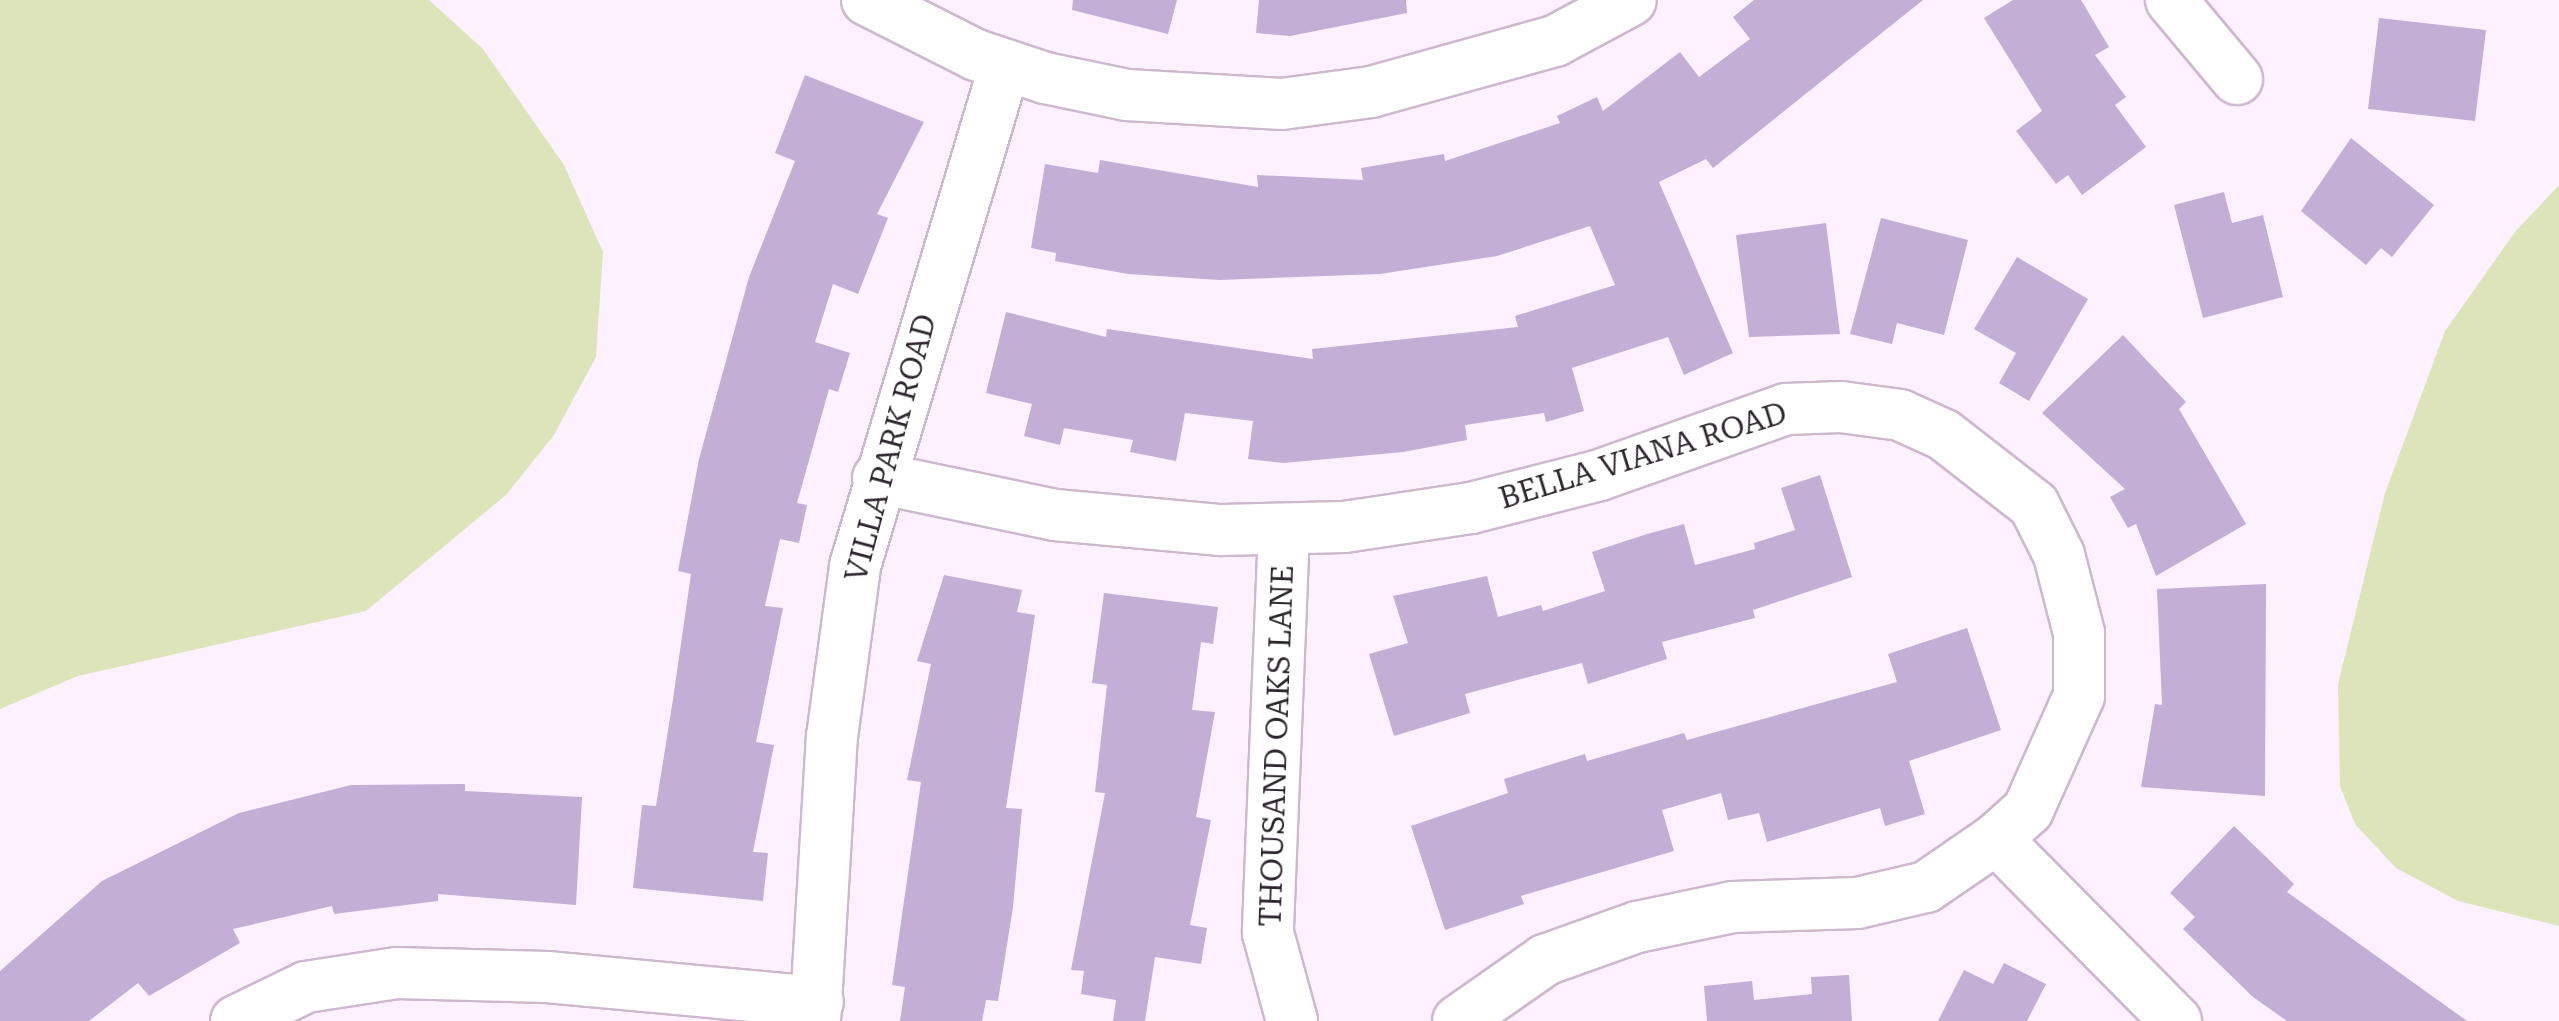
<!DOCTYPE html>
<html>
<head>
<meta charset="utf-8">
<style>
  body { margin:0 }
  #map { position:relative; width:2559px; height:1021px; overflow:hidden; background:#fef1ff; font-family:"Roboto Serif",serif }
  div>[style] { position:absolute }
  .green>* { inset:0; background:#dee4ba }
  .building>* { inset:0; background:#c3aed5 }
  .roads { filter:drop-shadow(2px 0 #cdb8ce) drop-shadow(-2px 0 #cdb8ce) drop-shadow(0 2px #cdb8ce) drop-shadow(0 -2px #cdb8ce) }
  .minor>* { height:50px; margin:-25px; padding:0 25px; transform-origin:25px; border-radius:25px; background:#fff }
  span { translate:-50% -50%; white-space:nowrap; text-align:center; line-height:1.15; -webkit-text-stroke:9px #fff; paint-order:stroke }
  .street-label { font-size:30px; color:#2d252d }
</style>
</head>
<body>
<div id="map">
  <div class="green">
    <i style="clip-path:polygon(0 0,429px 0,483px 49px,564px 165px,603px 252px,596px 357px,554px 435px,506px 495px,366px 611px,78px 676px,0 709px)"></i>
    <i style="clip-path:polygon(2559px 185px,2559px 926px,2458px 901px,2396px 868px,2355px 824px,2340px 786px,2338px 684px,2385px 493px,2445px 331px,2515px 232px)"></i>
  </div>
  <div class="building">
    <i style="clip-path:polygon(1073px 0,1177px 0,1168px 34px,1072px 10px)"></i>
    <i style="clip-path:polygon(1259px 0,1406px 0,1407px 13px,1290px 36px,1256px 33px)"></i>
    <i style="clip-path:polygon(1754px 0,1923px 0,1713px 168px,1706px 159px,1659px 182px,1733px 353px,1684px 375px,1668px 337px,1572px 368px,1584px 411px,1546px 422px,1544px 413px,1465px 425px,1467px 440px,1403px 452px,1284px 463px,1248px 459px,1253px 421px,1185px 413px,1176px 461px,1130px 452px,1133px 440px,1064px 428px,1060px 445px,1024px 436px,1032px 404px,986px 393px,1006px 312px,1106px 337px,1107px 329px,1313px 359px,1312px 349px,1518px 327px,1515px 316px,1615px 285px,1590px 226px,1497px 256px,1380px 274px,1219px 280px,1128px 274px,1055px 261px,1056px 253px,1031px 248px,1045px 164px,1098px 173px,1100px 160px,1258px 187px,1257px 175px,1363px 180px,1361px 168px,1444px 154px,1445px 161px,1560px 123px,1557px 116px,1597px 97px,1603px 111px,1680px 52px,1699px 77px,1750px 39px,1733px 17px)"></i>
    <i style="clip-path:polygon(2013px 0,2081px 0,2109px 47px,2095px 55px,2126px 97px,2115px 105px,2146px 147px,2082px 195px,2068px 175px,2056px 184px,2016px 131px,2042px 111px,1984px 18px)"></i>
    <i style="clip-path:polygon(2379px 18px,2486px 30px,2475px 121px,2368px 109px)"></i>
    <i style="clip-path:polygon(805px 75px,924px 122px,877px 214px,888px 218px,858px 294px,833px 284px,815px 342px,850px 353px,838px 392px,829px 389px,797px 503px,807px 505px,799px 543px,780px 539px,765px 606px,783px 608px,756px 742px,774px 745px,753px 852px,768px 853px,763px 901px,633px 888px,642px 805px,656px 806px,673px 699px,691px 574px,678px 571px,699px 459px,749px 277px,795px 161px,775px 153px)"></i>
    <i style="clip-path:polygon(2351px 138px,2434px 205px,2392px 257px,2381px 248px,2366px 265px,2301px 211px)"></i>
    <i style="clip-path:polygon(2224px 192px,2232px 223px,2263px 215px,2283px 297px,2203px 318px,2174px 205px)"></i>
    <i style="clip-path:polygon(1881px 218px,1968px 240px,1944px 335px,1897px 323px,1892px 344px,1850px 334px)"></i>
    <i style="clip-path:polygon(1826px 223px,1840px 334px,1749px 337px,1736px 235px)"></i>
    <i style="clip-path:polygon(2017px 257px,2088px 299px,2029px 401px,1999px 383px,2016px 353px,1974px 329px)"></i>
    <i style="clip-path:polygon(2123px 335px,2186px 402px,2179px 409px,2246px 524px,2156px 576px,2136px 524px,2128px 528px,2110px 497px,2125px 489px,2042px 413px)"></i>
    <i style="clip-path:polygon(1820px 475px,1852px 577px,1753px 610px,1755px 618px,1662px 642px,1667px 659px,1588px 684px,1582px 663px,1465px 694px,1470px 713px,1394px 736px,1369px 654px,1408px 643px,1393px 596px,1487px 576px,1498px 617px,1541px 605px,1543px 611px,1605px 591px,1592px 552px,1647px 534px,1684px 524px,1695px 565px,1755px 549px,1754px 543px,1795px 530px,1781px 488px)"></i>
    <i style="clip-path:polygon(944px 575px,1022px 590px,1017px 612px,1035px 615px,1006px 808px,1022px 809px,1013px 907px,998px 1001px,986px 1000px,982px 1021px,900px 1021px,905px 987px,892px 985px,921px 782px,907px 780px,931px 664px,917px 661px)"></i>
    <i style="clip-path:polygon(2266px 584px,2265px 796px,2141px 787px,2155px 704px,2162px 705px,2157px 589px)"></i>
    <i style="clip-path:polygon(1104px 593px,1218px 607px,1213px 644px,1201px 642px,1192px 710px,1215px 712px,1196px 817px,1211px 820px,1190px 925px,1207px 928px,1201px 964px,1155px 957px,1145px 1021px,1113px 1021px,1116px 1000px,1081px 994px,1084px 971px,1071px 970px,1105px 793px,1095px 792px,1107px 685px,1092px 683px)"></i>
    <i style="clip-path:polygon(1967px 628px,2001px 730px,1909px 761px,1925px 814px,1885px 826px,1880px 808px,1767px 842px,1759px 813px,1728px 820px,1721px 793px,1662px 810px,1674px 851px,1521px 896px,1524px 904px,1445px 930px,1411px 826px,1508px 793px,1504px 779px,1585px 754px,1587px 761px,1684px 733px,1687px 740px,1897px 682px,1888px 654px)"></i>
    <i style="clip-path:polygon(465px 784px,465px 791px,582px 797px,576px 905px,438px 894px,438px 901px,334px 914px,332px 906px,233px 929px,240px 943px,149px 996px,138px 983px,89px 1021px,0 1021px,0 971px,102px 881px,239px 813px,351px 785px)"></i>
    <i style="clip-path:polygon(2234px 826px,2294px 884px,2287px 892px,2467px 1021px,2287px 1021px,2253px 997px,2183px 929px,2195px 917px,2170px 893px)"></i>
    <i style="clip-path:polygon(2004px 963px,2046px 984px,2027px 1021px,1938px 1021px,1964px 970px,1993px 984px)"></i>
    <i style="clip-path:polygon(1849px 975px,1852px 1021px,1707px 1021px,1704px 986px,1752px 981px,1754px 1000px,1812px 994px,1811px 977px)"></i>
  </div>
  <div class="roads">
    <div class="minor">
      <i style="left:867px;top:0;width:122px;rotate:26.8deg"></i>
      <i style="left:976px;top:55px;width:73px;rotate:18.4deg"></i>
      <i style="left:1045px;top:78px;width:84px;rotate:11.7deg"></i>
      <i style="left:1127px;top:95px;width:155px;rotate:3.3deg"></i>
      <i style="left:1282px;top:104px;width:90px;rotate:-7.7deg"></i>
      <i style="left:1371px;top:92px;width:191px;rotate:-15.5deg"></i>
      <i style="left:1555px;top:41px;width:86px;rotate:-28.3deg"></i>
      <i style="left:2171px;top:0;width:103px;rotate:50.1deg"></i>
      <i style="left:878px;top:478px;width:181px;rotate:11.8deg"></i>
      <i style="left:1055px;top:515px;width:167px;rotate:5.2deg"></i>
      <i style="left:1221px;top:530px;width:123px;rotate:-1.4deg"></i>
      <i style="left:1344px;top:527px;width:128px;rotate:-8.5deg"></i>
      <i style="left:1471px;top:508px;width:130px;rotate:-14.3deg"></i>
      <i style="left:1597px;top:476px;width:201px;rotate:-19.5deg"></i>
      <i style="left:1786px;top:409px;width:55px;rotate:-2.1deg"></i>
      <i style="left:1841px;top:407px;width:60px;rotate:7.7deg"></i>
      <i style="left:1900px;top:415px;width:48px;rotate:24.4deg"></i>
      <i style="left:1944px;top:435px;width:114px;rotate:37.9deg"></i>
      <i style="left:2034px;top:505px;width:56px;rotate:63.4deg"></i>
      <i style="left:2059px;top:555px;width:81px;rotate:75.6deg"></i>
      <i style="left:2079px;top:633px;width:63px;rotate:90deg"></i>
      <i style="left:2079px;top:696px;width:125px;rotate:114.1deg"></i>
      <i style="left:2028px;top:810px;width:43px;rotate:137.8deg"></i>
      <i style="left:1996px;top:839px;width:85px;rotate:145.6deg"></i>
      <i style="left:1926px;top:887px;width:71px;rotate:166.9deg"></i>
      <i style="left:1857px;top:903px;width:124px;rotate:178.2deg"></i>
      <i style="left:1733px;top:907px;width:98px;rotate:168.2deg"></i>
      <i style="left:1637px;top:927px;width:98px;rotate:160.3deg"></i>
      <i style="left:1545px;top:960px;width:106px;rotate:145deg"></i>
      <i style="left:1284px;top:529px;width:404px;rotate:92.3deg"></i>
      <i style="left:1268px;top:933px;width:91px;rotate:74.7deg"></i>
      <i style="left:1996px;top:839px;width:256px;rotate:45.3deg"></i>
      <i style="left:236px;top:1021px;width:78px;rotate:-25.9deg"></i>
      <i style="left:306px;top:987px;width:92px;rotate:-8.7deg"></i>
      <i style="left:397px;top:973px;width:150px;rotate:1.5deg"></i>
      <i style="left:547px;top:977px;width:272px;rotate:5.3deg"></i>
      <i style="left:815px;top:1021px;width:285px;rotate:-86.6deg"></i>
      <i style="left:832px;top:737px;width:173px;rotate:-82.3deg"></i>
      <i style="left:855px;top:566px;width:523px;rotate:-73.33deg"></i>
    </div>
  </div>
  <div class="street-label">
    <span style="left:891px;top:448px;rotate:-75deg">VILLA PARK ROAD</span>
    <span style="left:1643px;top:456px;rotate:-17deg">BELLA VIANA ROAD</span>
    <span style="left:1277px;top:746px;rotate:-88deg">THOUSAND OAKS LANE</span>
  </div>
</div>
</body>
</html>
